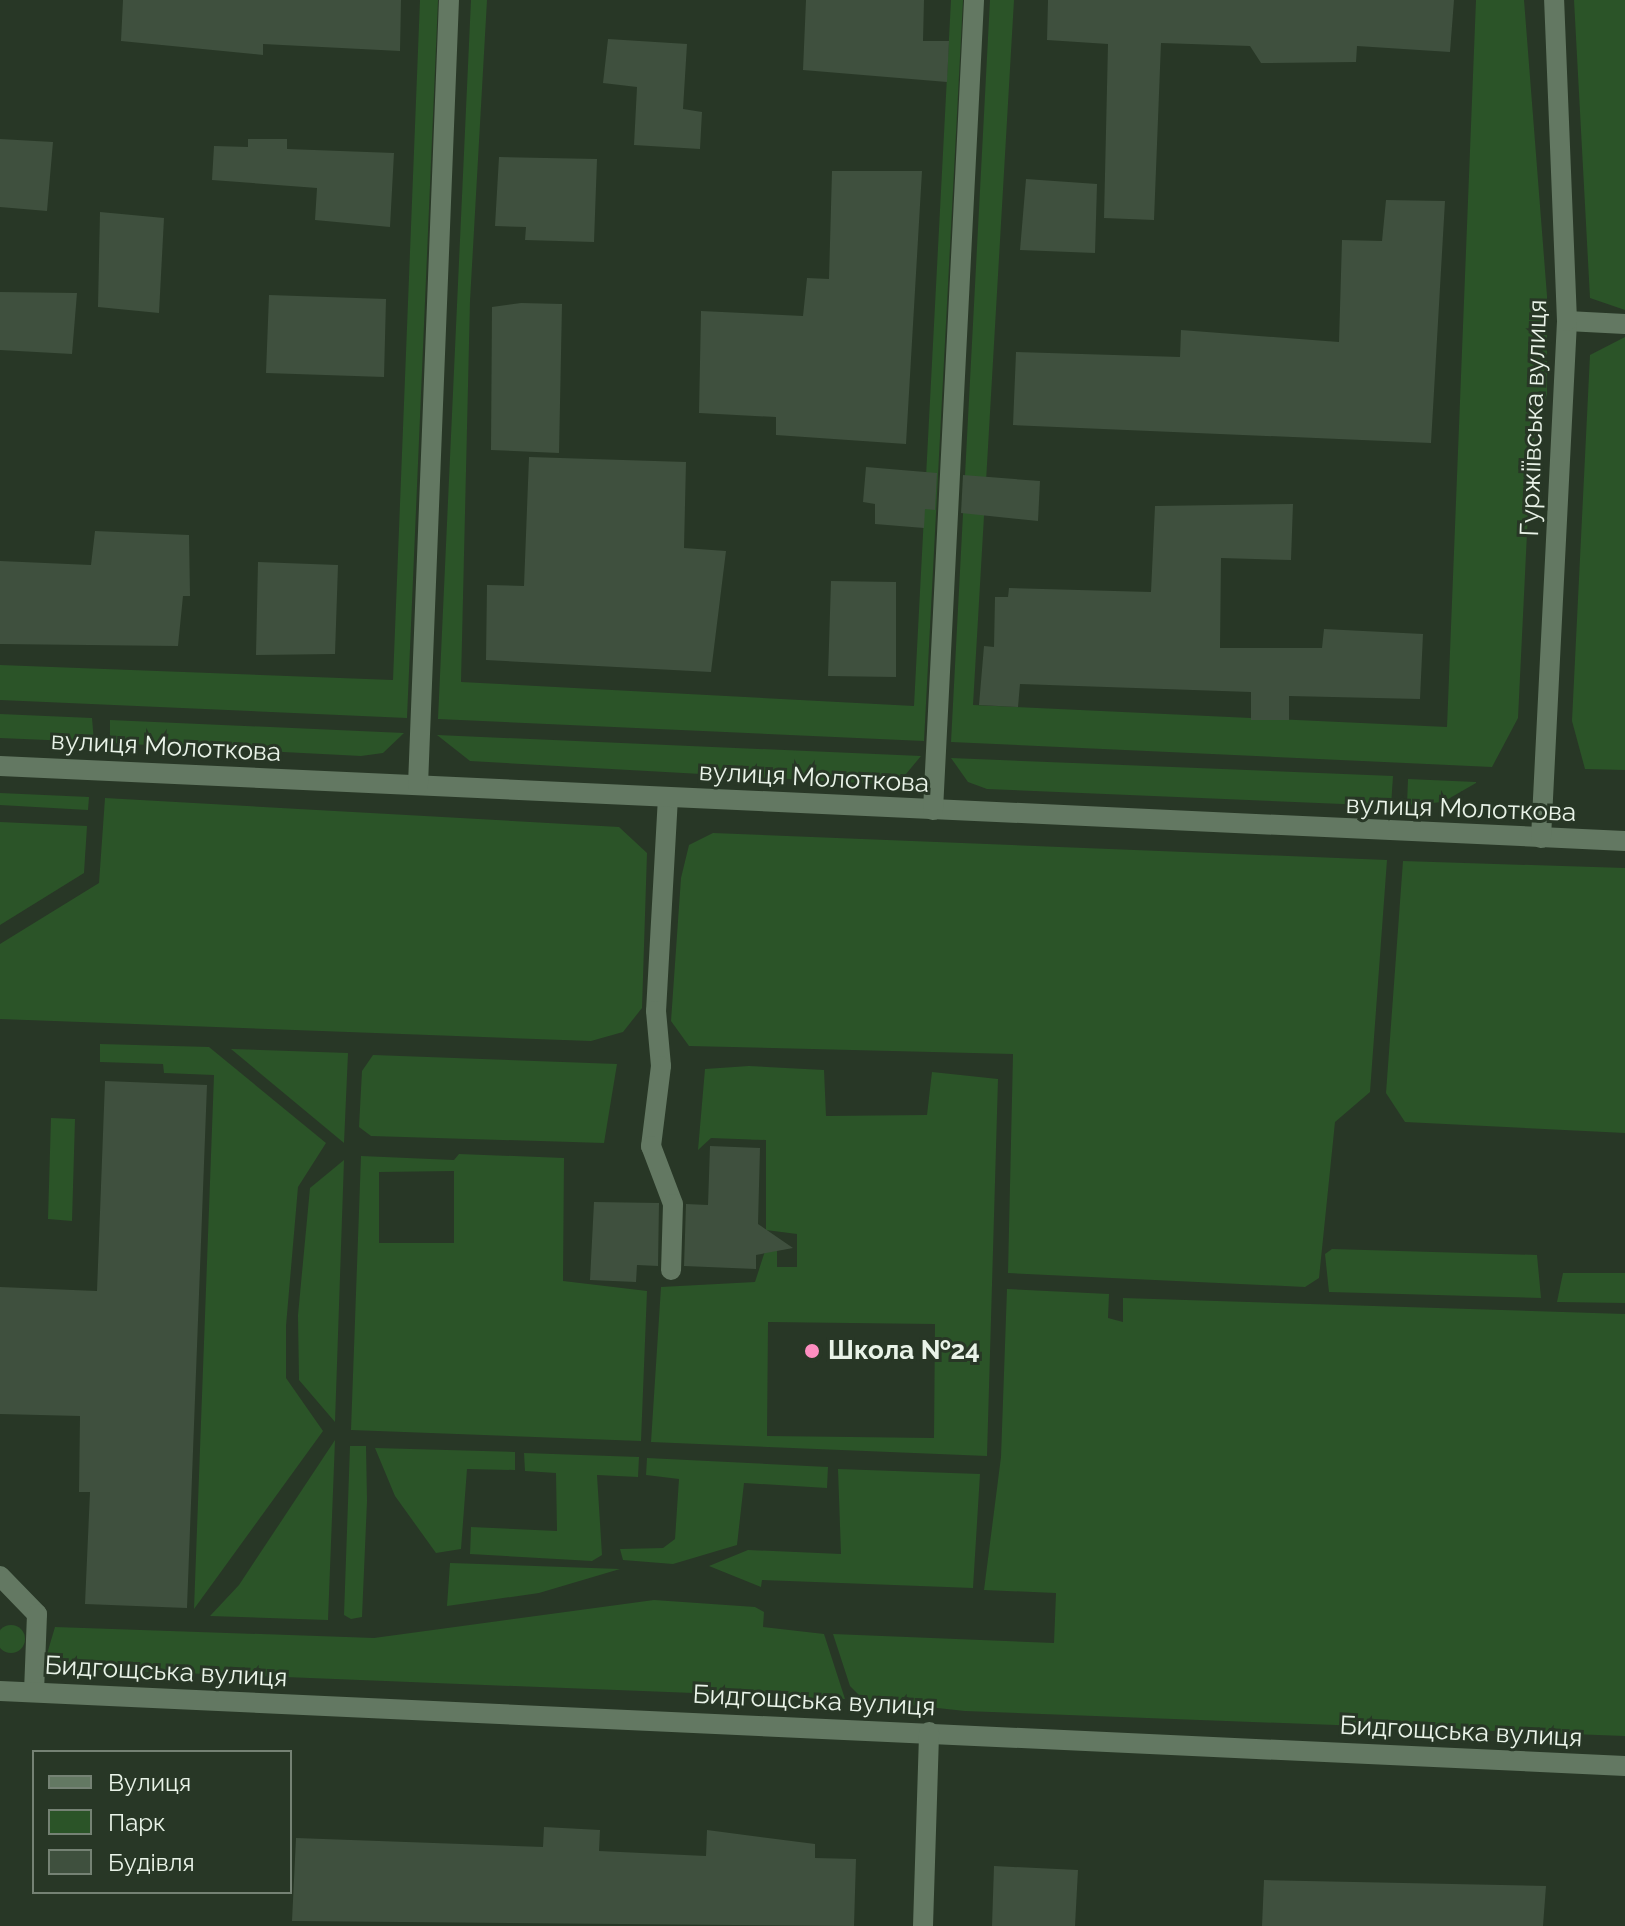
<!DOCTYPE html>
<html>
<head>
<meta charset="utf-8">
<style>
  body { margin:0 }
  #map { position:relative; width:1625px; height:1926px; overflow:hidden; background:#283726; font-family:Raleway,sans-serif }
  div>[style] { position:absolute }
  .green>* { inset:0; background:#2b5428 }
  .round { border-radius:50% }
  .building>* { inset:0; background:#3f503e }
  .service>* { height:20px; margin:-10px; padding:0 10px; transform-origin:10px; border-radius:10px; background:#637862 }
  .minor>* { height:20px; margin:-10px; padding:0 10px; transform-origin:10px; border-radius:10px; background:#637862 }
  .dots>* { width:22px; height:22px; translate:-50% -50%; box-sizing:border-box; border:4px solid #283726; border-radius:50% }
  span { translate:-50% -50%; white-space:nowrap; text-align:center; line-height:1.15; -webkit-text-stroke:6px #283726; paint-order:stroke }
  .street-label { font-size:26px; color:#e9f3e8 }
  .poi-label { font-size:26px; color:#e9f3e8; font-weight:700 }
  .left { translate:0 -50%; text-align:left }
  .legend { position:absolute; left:32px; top:1750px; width:260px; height:144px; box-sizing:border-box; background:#283726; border:2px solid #758274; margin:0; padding:10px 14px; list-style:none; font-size:24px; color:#e9f3e8 }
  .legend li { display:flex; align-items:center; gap:16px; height:40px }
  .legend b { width:40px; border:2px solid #758274 }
</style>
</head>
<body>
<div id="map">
  <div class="green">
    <i style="clip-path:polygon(420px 0,438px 0,407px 718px,0 700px,0 665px,393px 680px)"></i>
    <i style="clip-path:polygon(471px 0,487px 0,470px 301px,461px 682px,914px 706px,951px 0,963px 0,924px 741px,438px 719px)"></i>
    <i style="clip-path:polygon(990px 0,1014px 0,973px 705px,1447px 727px,1476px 0,1524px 0,1547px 296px,1547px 394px,1531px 451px,1518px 718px,1492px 767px,951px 742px)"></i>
    <i style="clip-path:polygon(1574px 0,1625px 0,1625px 310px,1590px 298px)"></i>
    <i style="clip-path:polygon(1625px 337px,1625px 770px,1585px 769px,1572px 721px,1590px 355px)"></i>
    <i style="clip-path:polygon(0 714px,92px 718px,94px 742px,0 738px)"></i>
    <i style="clip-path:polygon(110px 720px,404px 733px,383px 753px,361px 756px,110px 743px)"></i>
    <i style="clip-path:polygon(437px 735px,921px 756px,906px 774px,878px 784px,470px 761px)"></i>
    <i style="clip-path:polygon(951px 758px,1393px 776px,1391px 806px,987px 789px,968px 782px)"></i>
    <i style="clip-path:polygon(1408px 779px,1476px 782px,1476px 783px,1443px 802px,1407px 805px)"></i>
    <i style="clip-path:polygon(0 793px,89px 797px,88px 810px,0 805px)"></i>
    <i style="clip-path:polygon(105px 798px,619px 827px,647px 853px,642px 1008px,623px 1032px,591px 1041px,0 1019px,0 944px,99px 883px)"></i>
    <i style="clip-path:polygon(0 822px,87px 826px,84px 873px,0 925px)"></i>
    <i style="clip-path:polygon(713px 833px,1387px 860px,1370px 1092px,1335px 1122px,1319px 1278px,1305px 1287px,1008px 1273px,1013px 1054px,689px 1046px,671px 1021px,681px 878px,689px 845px)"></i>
    <i style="clip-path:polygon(1403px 861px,1625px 868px,1625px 1133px,1405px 1122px,1386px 1093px)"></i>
    <i style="clip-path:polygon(100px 1044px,209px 1047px,326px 1143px,298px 1187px,286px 1326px,286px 1378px,323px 1431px,194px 1609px,214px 1075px,164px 1073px,163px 1064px,100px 1062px)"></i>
    <i style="clip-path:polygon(231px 1049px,348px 1053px,344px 1143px)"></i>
    <i style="clip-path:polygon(373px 1055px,617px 1064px,604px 1143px,371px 1136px,359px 1127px,362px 1071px)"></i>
    <i style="clip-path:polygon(evenodd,749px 1066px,824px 1070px,826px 1116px,927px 1115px,932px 1072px,998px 1079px,987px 1456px,651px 1442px,661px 1287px,755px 1282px,765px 1251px,777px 1250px,777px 1267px,797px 1267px,797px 1234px,766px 1230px,766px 1140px,711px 1138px,698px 1150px,705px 1069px,749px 1066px,768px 1322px,935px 1324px,934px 1438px,767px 1436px,768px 1322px)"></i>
    <i style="clip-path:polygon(51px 1118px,75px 1119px,72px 1221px,48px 1219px)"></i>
    <i style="clip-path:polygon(evenodd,459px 1154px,564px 1158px,563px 1281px,647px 1291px,641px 1441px,351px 1430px,361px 1156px,454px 1160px,459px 1154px,454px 1171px,454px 1243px,379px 1243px,379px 1172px,454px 1171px)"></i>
    <i style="clip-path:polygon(344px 1160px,335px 1422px,299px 1380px,298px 1315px,310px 1188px)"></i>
    <i style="clip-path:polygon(1332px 1249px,1537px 1255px,1541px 1298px,1329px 1292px,1325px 1254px)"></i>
    <i style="clip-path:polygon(1563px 1273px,1625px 1273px,1625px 1303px,1557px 1302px)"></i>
    <i style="clip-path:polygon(1007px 1289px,1109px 1294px,1108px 1318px,1123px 1322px,1123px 1298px,1625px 1314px,1625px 1736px,965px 1711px,864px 1700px,850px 1686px,833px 1634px,1054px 1643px,1056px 1593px,984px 1590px,1001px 1457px)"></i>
    <i style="clip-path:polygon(335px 1440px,328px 1620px,210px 1616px,239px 1585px)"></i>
    <i style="clip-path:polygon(350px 1446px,366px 1446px,367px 1501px,362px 1617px,351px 1619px,344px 1615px)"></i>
    <i style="clip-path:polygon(375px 1448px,515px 1452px,515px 1470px,467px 1469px,461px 1549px,436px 1553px,395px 1496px)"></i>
    <i style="clip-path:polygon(524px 1453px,639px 1457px,638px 1477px,597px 1475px,602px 1555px,592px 1561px,470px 1554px,471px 1527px,557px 1531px,556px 1473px,525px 1471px)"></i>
    <i style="clip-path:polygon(647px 1458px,828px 1467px,827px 1488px,744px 1483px,737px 1545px,673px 1564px,623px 1560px,620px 1549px,663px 1548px,675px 1539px,679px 1479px,646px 1475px)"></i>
    <i style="clip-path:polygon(838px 1469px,980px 1474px,973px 1588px,762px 1580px,761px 1587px,709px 1566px,748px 1550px,841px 1554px)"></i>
    <i style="clip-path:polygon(450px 1563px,620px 1569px,539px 1593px,447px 1606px)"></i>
    <i style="clip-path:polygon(654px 1600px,755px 1607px,764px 1612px,763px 1627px,824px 1634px,845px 1699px,53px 1668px,47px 1654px,55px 1627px,374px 1638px)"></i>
    <i class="round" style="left:-3px;top:1625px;width:28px;height:28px"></i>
  </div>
  <div class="building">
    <i style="clip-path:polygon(123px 0,401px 0,400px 51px,263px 44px,263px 55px,121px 41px)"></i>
    <i style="clip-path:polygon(806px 0,924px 0,923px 41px,949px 41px,947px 82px,803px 70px)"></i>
    <i style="clip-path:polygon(1048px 0,1454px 0,1450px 52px,1357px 46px,1356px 62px,1261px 63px,1250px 46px,1161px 43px,1154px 220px,1104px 218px,1108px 44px,1047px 40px)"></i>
    <i style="clip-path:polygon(608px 39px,687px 44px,683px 109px,702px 112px,700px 149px,634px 145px,637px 87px,603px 83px)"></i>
    <i style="clip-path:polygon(0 139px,53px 142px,47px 211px,0 207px)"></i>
    <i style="clip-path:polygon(248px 139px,287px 139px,287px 149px,394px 153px,390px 227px,315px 220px,317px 188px,212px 180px,214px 146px,248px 147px)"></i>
    <i style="clip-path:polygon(499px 157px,597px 159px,594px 242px,525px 240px,526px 227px,495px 226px)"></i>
    <i style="clip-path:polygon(832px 171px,922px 171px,906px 444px,776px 435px,776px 417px,699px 413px,701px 311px,803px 316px,807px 278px,829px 279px)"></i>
    <i style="clip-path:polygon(1026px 179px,1097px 184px,1095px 253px,1020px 250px)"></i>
    <i style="clip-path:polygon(1386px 200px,1445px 201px,1431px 443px,1013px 425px,1016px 352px,1180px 357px,1181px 330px,1339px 342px,1342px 240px,1382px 241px)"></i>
    <i style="clip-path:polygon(100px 212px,164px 218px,159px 313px,98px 307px)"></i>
    <i style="clip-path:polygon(0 292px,77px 293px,72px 354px,0 350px)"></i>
    <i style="clip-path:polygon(269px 295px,386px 299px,384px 377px,266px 373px)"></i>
    <i style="clip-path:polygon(521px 303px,562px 304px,559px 453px,491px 450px,492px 307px)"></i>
    <i style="clip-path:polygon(529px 457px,686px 462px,684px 548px,726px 551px,711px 672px,486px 660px,487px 585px,524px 586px)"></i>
    <i style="clip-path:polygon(866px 467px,937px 473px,935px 510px,925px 509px,924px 528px,875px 524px,875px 504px,863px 502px)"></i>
    <i style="clip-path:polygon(963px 475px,1040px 481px,1038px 521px,961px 513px)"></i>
    <i style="clip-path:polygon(1293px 504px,1291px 560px,1221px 558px,1220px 648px,1322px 648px,1324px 629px,1423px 634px,1420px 699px,1289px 696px,1289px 720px,1251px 720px,1251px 692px,1020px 684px,1018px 707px,979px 705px,984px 646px,994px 647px,995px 597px,1008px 597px,1009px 588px,1151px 592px,1155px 506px)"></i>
    <i style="clip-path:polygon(95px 531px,189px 535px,190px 596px,183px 596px,178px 646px,0 644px,0 561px,91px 565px)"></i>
    <i style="clip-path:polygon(258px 562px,338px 565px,335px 654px,256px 655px)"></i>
    <i style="clip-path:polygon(831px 581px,896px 582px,896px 677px,828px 676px)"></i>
    <i style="clip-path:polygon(105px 1081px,207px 1085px,187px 1608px,85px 1604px,90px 1492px,79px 1492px,80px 1416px,0 1414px,0 1287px,97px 1291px)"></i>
    <i style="clip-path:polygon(710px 1146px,760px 1148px,758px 1224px,793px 1248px,756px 1255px,756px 1269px,684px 1266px,686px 1204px,708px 1205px)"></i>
    <i style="clip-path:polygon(594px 1202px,659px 1203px,658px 1266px,637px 1265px,636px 1282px,590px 1280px)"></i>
    <i style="clip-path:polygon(544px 1827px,600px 1830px,599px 1851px,706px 1856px,707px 1830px,815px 1844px,815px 1858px,856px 1859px,854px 1926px,292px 1921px,296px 1838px,543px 1847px)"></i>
    <i style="clip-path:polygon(994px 1866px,1078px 1870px,1075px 1926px,992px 1926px)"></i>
    <i style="clip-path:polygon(1264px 1880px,1546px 1886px,1543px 1926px,1262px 1926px)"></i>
  </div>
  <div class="service">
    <i style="left:668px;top:797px;width:214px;rotate:93.2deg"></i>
    <i style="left:656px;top:1011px;width:55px;rotate:84.8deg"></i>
    <i style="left:661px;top:1066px;width:81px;rotate:97.1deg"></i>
    <i style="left:651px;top:1146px;width:62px;rotate:69.2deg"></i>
    <i style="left:673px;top:1204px;width:66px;rotate:91.7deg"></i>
    <i style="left:0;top:1576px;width:53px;rotate:45.8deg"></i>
    <i style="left:37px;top:1614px;width:78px;rotate:92.2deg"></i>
  </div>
  <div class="minor">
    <i style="left:1567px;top:321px;width:58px;rotate:3deg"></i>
    <i style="left:0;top:766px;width:1627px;rotate:2.64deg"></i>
    <i style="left:418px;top:785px;width:786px;rotate:-87.74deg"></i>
    <i style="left:933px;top:810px;width:811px;rotate:-87.1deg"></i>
    <i style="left:1541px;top:838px;width:518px;rotate:-87.12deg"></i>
    <i style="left:1567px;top:321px;width:321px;rotate:-92.3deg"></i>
    <i style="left:0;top:1691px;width:1627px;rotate:2.64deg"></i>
    <i style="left:923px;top:1926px;width:194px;rotate:-88.2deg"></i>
  </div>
  <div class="dots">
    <i style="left:812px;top:1351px;background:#fd8ec0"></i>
  </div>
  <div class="street-label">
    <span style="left:1534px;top:418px;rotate:-88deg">Гуржіївська вулиця</span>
    <span style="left:166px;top:747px;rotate:3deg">вулиця Молоткова</span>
    <span style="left:814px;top:778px;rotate:3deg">вулиця Молоткова</span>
    <span style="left:1461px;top:809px;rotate:2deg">вулиця Молоткова</span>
    <span style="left:166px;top:1672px;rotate:3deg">Бидгощська вулиця</span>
    <span style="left:814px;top:1701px;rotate:3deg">Бидгощська вулиця</span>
    <span style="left:1461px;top:1732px;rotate:3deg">Бидгощська вулиця</span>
  </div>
  <div class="poi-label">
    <span class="left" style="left:828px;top:1351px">Школа №24</span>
  </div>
  <ul class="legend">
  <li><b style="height:10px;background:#637862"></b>Вулиця</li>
  <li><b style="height:22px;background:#2b5428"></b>Парк</li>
  <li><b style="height:22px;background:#3f503e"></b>Будівля</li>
  </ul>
</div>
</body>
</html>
